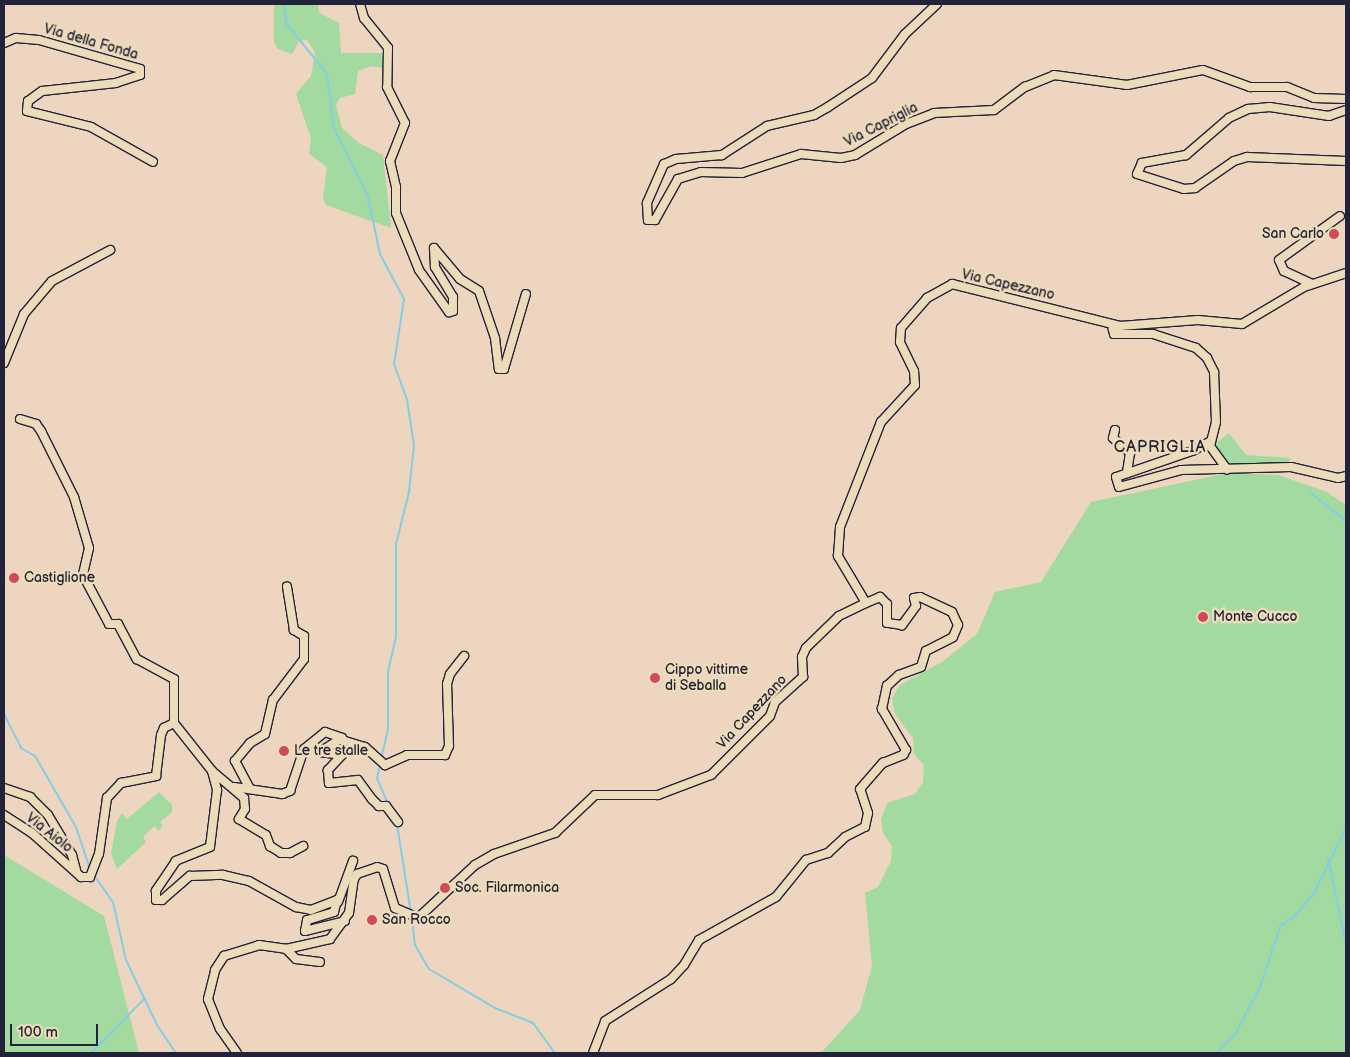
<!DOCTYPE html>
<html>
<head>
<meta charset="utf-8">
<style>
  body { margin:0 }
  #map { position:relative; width:1350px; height:1057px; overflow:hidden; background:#edd5bf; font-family:"Balsamiq Sans",sans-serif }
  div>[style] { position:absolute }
  .green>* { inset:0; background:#a2da9f }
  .stream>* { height:2px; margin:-1px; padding:0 1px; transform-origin:1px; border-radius:1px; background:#84cee5 }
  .roads { filter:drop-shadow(1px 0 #22223b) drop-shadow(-1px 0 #22223b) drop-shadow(0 1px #22223b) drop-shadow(0 -1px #22223b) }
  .minor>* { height:8px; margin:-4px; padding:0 4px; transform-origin:4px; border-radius:4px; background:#eddcb9 }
  .dots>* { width:14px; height:14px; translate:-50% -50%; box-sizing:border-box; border:2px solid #eddcb9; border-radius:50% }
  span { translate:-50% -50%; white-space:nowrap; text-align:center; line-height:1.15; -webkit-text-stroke:5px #eddcb9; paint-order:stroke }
  .street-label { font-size:14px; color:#22223b }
  .poi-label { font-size:14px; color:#22223b }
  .right { translate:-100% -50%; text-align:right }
  .left { translate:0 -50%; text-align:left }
  .quarter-label { font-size:16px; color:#22223b; letter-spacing:1px }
  .frame { position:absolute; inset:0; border:5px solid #22223b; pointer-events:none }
  .scale { position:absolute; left:10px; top:1024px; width:88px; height:22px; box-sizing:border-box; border:2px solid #22223b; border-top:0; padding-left:6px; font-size:15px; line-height:18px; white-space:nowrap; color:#22223b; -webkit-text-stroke:4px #eddcb9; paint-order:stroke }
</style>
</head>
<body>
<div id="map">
  <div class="green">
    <i style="clip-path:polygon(274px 4px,318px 4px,319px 13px,339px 23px,341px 53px,383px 53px,384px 68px,372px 66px,358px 71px,355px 94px,340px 98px,336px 105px,342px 128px,359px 143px,383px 155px,391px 228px,326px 205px,323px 198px,327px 167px,309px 154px,311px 138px,296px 94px,311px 76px,315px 52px,307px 40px,299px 41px,292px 54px,278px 49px,274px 42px)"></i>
    <i style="clip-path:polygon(1229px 433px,1246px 455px,1291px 458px,1287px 466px,1230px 467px,1212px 446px)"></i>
    <i style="clip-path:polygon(1228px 473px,1278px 475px,1327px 492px,1346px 505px,1346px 1053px,821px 1053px,860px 1010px,872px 966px,865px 893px,878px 887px,891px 861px,892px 846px,883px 833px,881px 819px,887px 803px,915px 794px,923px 782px,924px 765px,914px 754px,913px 738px,895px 714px,892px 698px,900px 685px,942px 662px,977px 634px,995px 592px,1041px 582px,1091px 502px)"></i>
    <i style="clip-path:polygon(159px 792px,172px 805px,172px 812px,160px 822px,163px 826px,159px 831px,154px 826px,143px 837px,146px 842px,117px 869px,111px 853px,117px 821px,122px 813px,127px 819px)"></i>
    <i style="clip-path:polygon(4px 855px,104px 916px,139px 1053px,4px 1053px)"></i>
  </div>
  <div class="stream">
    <i style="left:284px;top:4px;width:19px;rotate:84deg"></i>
    <i style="left:286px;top:23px;width:65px;rotate:51.2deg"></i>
    <i style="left:327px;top:74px;width:55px;rotate:82.7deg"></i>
    <i style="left:334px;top:129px;width:76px;rotate:63.4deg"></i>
    <i style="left:368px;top:197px;width:58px;rotate:78.1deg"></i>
    <i style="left:380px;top:254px;width:51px;rotate:61.9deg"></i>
    <i style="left:404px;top:299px;width:66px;rotate:98.7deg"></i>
    <i style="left:394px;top:364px;width:38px;rotate:70deg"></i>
    <i style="left:407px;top:400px;width:46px;rotate:81.2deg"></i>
    <i style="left:414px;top:445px;width:47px;rotate:96.1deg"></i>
    <i style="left:409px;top:492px;width:54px;rotate:104deg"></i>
    <i style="left:396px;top:544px;width:93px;rotate:90deg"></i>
    <i style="left:396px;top:637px;width:36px;rotate:103deg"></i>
    <i style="left:388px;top:672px;width:57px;rotate:90deg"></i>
    <i style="left:388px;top:729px;width:31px;rotate:103deg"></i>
    <i style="left:1311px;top:493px;width:45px;rotate:38.7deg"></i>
    <i style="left:4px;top:714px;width:38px;rotate:63deg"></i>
    <i style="left:21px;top:748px;width:16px;rotate:30deg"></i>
    <i style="left:35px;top:756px;width:82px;rotate:60deg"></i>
    <i style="left:76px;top:827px;width:44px;rotate:71.6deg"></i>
    <i style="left:380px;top:764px;width:14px;rotate:102deg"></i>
    <i style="left:377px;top:778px;width:28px;rotate:67deg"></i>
    <i style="left:397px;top:824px;width:90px;rotate:81.1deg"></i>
    <i style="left:1328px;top:858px;width:88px;rotate:78.2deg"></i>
    <i style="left:96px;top:878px;width:29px;rotate:55deg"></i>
    <i style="left:113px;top:902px;width:59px;rotate:77.4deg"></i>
    <i style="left:126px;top:960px;width:72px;rotate:64.5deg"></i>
    <i style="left:157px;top:1025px;width:34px;rotate:56deg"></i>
    <i style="left:412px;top:918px;width:27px;rotate:84deg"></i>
    <i style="left:415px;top:945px;width:28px;rotate:60deg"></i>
    <i style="left:429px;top:969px;width:77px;rotate:30.6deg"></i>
    <i style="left:495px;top:1008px;width:41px;rotate:21.5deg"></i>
    <i style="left:533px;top:1023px;width:37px;rotate:54deg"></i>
    <i style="left:91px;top:1053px;width:77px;rotate:-45.5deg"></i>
    <i style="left:1217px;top:1053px;width:28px;rotate:-46deg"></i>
    <i style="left:1236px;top:1033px;width:52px;rotate:-62.4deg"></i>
    <i style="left:1260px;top:987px;width:64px;rotate:-71.8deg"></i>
    <i style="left:1280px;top:926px;width:18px;rotate:-34deg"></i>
    <i style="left:1295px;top:916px;width:30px;rotate:-50deg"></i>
    <i style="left:1314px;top:893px;width:72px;rotate:-63.8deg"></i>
  </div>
  <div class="roads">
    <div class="minor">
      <i style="left:360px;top:4px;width:15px;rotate:74deg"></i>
      <i style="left:364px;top:18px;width:38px;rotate:51deg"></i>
      <i style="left:388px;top:48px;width:39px;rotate:91deg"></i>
      <i style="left:387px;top:87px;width:40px;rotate:63.4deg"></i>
      <i style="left:405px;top:123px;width:41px;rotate:111.5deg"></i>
      <i style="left:390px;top:161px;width:27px;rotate:77deg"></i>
      <i style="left:396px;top:187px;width:26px;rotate:90deg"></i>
      <i style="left:396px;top:213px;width:61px;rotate:68deg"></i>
      <i style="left:419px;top:270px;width:52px;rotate:54.5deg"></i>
      <i style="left:449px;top:312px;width:4px;rotate:-14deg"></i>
      <i style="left:453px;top:311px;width:14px;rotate:-90deg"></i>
      <i style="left:453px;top:297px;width:35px;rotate:-121deg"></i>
      <i style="left:435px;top:267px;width:19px;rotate:-93deg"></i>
      <i style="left:434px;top:248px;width:40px;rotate:50deg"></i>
      <i style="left:460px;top:279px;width:22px;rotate:32deg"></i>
      <i style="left:479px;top:291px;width:50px;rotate:71.2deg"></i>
      <i style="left:495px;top:338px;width:31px;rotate:83deg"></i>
      <i style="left:499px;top:369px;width:5px"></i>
      <i style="left:504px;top:369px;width:78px;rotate:-73.7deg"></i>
      <i style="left:937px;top:4px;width:44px;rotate:136.8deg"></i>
      <i style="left:905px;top:34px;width:55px;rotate:126.9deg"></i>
      <i style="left:872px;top:78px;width:53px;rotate:146.6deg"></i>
      <i style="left:828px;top:107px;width:16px;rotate:150deg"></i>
      <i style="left:814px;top:115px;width:48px;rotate:166.8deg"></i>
      <i style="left:767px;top:126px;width:54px;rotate:147.2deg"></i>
      <i style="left:722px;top:155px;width:46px;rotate:175deg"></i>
      <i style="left:676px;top:159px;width:13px;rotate:157deg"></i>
      <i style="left:664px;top:164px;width:43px;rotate:113.6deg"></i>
      <i style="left:647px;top:203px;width:17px;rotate:87deg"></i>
      <i style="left:648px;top:220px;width:7px"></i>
      <i style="left:655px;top:220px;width:47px;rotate:-60.7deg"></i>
      <i style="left:678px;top:179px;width:24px;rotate:-17deg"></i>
      <i style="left:701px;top:172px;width:41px;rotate:1.4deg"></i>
      <i style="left:742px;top:173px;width:62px;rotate:-17.9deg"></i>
      <i style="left:801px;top:154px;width:40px;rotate:5.7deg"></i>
      <i style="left:841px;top:158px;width:14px;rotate:-12deg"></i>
      <i style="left:855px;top:155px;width:60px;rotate:-31.3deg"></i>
      <i style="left:906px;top:124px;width:30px;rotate:-21deg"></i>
      <i style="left:934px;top:113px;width:60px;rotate:-2.9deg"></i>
      <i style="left:994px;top:110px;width:39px;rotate:-37deg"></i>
      <i style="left:1025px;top:87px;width:31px;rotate:-22deg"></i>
      <i style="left:1054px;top:75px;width:74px;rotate:7.8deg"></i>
      <i style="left:1127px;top:85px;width:77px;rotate:-11.2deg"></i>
      <i style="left:1203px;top:70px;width:50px;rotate:19.9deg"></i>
      <i style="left:1250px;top:87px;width:37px"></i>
      <i style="left:1287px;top:87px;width:29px;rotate:22deg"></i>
      <i style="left:1314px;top:98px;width:32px;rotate:2deg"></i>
      <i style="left:4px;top:43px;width:13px;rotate:-23deg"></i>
      <i style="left:16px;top:38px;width:23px;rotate:5deg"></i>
      <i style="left:39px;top:40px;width:105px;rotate:16deg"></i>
      <i style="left:140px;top:69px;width:6px;rotate:90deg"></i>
      <i style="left:140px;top:75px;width:25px;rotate:162deg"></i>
      <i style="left:116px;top:83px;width:74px;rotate:173.8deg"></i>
      <i style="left:42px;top:91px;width:17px;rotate:144deg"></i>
      <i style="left:28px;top:101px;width:10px;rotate:96deg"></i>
      <i style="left:27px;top:111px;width:66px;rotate:14deg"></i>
      <i style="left:91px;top:127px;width:71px;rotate:29.4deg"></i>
      <i style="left:1346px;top:110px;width:18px;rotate:161deg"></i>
      <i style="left:1329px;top:116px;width:60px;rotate:-171.3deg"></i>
      <i style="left:1270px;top:107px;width:22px;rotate:175deg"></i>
      <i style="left:1248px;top:109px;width:21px;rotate:155deg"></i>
      <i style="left:1229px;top:118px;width:57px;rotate:139.3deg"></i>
      <i style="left:1186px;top:155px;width:45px;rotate:169.7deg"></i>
      <i style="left:1142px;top:163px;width:12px;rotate:114deg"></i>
      <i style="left:1137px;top:174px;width:49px;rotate:17.7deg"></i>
      <i style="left:1184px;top:189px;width:11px;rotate:-5deg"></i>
      <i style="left:1195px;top:188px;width:47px;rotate:-34.7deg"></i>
      <i style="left:1234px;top:161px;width:14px;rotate:-17deg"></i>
      <i style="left:1247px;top:157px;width:99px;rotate:2.3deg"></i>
      <i style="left:1312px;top:284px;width:31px;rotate:-155deg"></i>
      <i style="left:1284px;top:271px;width:12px;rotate:-114deg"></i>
      <i style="left:1279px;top:260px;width:75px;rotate:-35.8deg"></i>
      <i style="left:1120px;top:326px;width:8px;rotate:157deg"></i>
      <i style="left:1113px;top:329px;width:5px;rotate:79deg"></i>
      <i style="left:1114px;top:334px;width:39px"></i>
      <i style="left:1153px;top:334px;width:45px;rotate:18deg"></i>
      <i style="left:1196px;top:348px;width:15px;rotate:42deg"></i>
      <i style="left:1207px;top:358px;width:16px;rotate:63deg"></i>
      <i style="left:1214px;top:372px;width:50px;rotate:87.7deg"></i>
      <i style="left:1216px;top:422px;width:25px;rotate:104deg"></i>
      <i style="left:1210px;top:446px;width:29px;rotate:54deg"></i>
      <i style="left:4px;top:363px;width:53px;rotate:-67.8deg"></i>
      <i style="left:24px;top:314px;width:43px;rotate:-49.7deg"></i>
      <i style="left:52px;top:281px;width:66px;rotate:-28.1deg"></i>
      <i style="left:20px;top:419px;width:17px;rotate:17deg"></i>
      <i style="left:36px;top:424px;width:9px;rotate:54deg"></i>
      <i style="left:41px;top:431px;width:74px;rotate:63.4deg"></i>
      <i style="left:74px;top:497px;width:53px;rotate:73.6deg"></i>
      <i style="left:89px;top:548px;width:28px;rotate:103deg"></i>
      <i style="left:83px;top:575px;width:55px;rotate:62deg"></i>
      <i style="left:109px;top:624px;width:9px"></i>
      <i style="left:118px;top:624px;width:40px;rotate:62deg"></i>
      <i style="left:137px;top:659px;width:42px;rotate:28.4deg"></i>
      <i style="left:174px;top:679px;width:44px;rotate:90deg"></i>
      <i style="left:1115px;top:430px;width:8px;rotate:104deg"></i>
      <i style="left:1113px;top:438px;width:23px;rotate:41deg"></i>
      <i style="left:1130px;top:453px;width:20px;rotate:99deg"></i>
      <i style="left:1211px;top:441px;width:21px;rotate:152deg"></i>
      <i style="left:1192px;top:451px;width:80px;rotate:161.1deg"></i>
      <i style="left:1116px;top:477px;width:10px;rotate:73deg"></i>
      <i style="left:1119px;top:487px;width:64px;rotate:-15.3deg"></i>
      <i style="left:1181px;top:470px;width:110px;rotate:-1.6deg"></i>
      <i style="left:1291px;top:467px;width:48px;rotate:13.2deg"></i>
      <i style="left:1338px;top:478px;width:8px;rotate:-14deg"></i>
      <i style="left:342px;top:740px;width:24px;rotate:17deg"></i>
      <i style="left:365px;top:747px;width:27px;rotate:42deg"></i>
      <i style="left:385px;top:765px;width:24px;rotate:-24deg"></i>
      <i style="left:407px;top:755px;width:38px"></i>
      <i style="left:445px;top:755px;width:10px;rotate:-66deg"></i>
      <i style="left:449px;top:746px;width:62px;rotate:-91.8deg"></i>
      <i style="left:447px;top:684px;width:10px;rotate:-73deg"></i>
      <i style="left:450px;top:674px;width:23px;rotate:-52deg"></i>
      <i style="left:212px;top:771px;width:20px;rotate:75deg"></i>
      <i style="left:217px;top:790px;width:57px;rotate:97deg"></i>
      <i style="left:210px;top:847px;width:37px;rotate:158deg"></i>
      <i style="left:176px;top:861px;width:36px;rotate:124deg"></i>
      <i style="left:156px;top:891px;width:9px;rotate:90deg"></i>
      <i style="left:156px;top:900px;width:6px"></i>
      <i style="left:162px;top:900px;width:37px;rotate:-41deg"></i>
      <i style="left:190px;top:876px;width:33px;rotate:-2deg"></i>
      <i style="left:223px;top:875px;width:27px;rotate:13deg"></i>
      <i style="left:249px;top:881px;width:54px;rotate:29deg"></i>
      <i style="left:296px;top:907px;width:15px;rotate:11deg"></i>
      <i style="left:311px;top:910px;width:28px;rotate:-21deg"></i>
      <i style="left:337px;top:900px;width:12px;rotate:104deg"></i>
      <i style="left:334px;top:912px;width:28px;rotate:163deg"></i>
      <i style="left:307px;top:920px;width:11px;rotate:100deg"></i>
      <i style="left:305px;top:931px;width:41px;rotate:-14deg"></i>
      <i style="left:234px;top:787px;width:49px;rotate:8.3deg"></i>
      <i style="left:282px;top:794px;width:9px;rotate:-21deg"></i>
      <i style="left:290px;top:791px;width:44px;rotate:-71.6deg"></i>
      <i style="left:304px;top:749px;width:27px;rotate:-39deg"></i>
      <i style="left:325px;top:732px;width:18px;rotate:19deg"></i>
      <i style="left:342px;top:738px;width:26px;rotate:148deg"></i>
      <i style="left:320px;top:752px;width:22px;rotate:8deg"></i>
      <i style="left:342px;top:755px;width:21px;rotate:133deg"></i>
      <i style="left:328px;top:770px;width:13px;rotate:86deg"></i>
      <i style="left:329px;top:783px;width:29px;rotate:-6deg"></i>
      <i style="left:358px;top:780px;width:24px;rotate:54deg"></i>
      <i style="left:372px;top:799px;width:10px;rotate:45deg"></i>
      <i style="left:379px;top:806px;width:7px"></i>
      <i style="left:386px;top:806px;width:20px;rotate:53deg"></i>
      <i style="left:4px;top:788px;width:28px;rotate:19deg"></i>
      <i style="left:30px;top:797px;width:25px;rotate:45deg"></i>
      <i style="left:48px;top:815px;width:47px;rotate:59deg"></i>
      <i style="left:72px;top:855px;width:16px;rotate:75deg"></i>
      <i style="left:250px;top:789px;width:32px;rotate:-118deg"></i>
      <i style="left:235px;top:761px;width:23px;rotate:-50deg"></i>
      <i style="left:250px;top:743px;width:17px;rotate:-31deg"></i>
      <i style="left:265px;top:734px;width:35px;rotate:-77deg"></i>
      <i style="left:273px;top:700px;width:51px;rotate:-52.9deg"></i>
      <i style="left:304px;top:659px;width:23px;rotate:-90deg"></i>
      <i style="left:304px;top:636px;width:12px;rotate:-149deg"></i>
      <i style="left:294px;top:630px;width:44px;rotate:-99.2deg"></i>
      <i style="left:4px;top:815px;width:33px;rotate:33deg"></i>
      <i style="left:32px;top:833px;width:66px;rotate:41.9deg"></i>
      <i style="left:81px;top:877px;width:9px"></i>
      <i style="left:90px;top:877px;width:25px;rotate:-69deg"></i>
      <i style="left:99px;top:854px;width:57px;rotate:-81.9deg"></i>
      <i style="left:107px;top:798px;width:21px;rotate:-47deg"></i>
      <i style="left:121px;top:783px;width:36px;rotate:-11deg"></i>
      <i style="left:156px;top:776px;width:41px;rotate:-83deg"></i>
      <i style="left:161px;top:735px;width:8px;rotate:-67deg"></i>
      <i style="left:164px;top:728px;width:11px;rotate:-27deg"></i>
      <i style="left:174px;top:723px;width:61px;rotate:51.6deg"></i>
      <i style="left:212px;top:771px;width:42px;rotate:40.2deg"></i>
      <i style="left:244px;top:798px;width:11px;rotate:85deg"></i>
      <i style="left:245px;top:809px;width:12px;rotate:121deg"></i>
      <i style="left:239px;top:819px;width:31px;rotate:31deg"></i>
      <i style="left:266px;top:835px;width:12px;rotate:70deg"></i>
      <i style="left:270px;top:846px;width:13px;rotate:32deg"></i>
      <i style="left:281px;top:853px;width:9px"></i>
      <i style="left:290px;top:853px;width:15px;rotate:-28deg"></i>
      <i style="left:338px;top:902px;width:44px;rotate:-69.9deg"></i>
      <i style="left:286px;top:949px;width:14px;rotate:45deg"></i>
      <i style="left:296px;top:959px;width:24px;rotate:7deg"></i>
      <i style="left:237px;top:1053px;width:29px;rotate:-125deg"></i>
      <i style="left:220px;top:1029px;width:32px;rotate:-112deg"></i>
      <i style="left:208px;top:999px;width:30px;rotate:-76deg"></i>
      <i style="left:215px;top:970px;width:17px;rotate:-57deg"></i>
      <i style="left:224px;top:956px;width:37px;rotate:-17deg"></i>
      <i style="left:259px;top:945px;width:27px;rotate:8deg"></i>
      <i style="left:286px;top:949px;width:45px;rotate:-12.8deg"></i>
      <i style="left:330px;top:939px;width:32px;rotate:-54deg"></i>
      <i style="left:349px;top:913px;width:34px;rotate:-82deg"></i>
      <i style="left:354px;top:879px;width:6px;rotate:-59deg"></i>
      <i style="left:357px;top:874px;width:21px;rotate:-19deg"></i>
      <i style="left:377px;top:867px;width:6px;rotate:18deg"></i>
      <i style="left:383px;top:869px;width:41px;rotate:72.9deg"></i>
      <i style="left:395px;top:908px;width:25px;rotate:23deg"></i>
      <i style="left:418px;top:918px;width:78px;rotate:-42.9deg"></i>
      <i style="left:475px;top:865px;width:22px;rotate:-30deg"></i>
      <i style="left:494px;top:854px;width:65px;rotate:-19deg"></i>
      <i style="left:555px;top:833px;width:55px;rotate:-43.5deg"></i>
      <i style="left:595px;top:795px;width:63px"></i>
      <i style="left:658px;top:795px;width:57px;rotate:-20.7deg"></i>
      <i style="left:711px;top:775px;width:83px;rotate:-45deg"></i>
      <i style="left:770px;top:716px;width:15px;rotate:-70deg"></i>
      <i style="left:775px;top:702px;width:38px;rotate:-42deg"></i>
      <i style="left:803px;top:677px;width:20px;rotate:-93deg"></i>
      <i style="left:802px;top:657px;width:10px;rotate:-66deg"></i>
      <i style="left:806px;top:648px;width:46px;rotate:-44.1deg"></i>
      <i style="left:839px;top:616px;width:30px;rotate:-26deg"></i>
      <i style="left:866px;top:603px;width:55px;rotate:-120.8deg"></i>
      <i style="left:838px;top:556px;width:29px;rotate:-86deg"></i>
      <i style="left:840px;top:527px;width:113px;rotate:-68.7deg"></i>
      <i style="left:881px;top:422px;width:50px;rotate:-47.4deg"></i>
      <i style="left:915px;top:385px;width:14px;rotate:-94deg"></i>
      <i style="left:914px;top:371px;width:32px;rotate:-116deg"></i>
      <i style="left:900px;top:342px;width:14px;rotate:-86deg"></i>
      <i style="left:901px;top:328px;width:40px;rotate:-49deg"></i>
      <i style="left:927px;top:298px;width:29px;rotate:-29deg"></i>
      <i style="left:952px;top:284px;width:173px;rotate:14deg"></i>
      <i style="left:1120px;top:326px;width:78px;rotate:-4.4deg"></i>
      <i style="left:1198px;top:320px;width:44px;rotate:5.2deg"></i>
      <i style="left:1242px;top:324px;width:72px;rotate:-30.8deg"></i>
      <i style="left:1304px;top:287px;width:44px;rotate:-18.4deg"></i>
      <i style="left:593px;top:1053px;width:34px;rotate:-69deg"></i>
      <i style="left:605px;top:1021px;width:78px;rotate:-32.5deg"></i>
      <i style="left:671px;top:979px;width:19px;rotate:-47deg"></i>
      <i style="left:684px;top:965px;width:29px;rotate:-59deg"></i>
      <i style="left:699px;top:940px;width:88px;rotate:-29.2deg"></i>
      <i style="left:776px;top:897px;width:48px;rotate:-51deg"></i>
      <i style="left:806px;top:860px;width:23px;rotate:-18deg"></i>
      <i style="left:828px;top:853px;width:23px;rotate:-43deg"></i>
      <i style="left:845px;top:837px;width:22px;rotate:-27deg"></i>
      <i style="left:865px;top:827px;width:14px;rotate:-78deg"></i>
      <i style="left:868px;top:813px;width:25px;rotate:-108deg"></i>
      <i style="left:860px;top:789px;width:35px;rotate:-49deg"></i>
      <i style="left:883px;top:763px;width:22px;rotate:-22deg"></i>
      <i style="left:903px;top:755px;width:6px;rotate:-59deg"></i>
      <i style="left:906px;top:750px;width:48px;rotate:-120.3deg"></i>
      <i style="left:882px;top:709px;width:24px;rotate:-78deg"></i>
      <i style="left:887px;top:686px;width:16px;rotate:-43deg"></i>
      <i style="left:899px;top:675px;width:23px;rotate:-20deg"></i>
      <i style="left:921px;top:667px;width:17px;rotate:-73deg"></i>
      <i style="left:926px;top:651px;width:30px;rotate:-27deg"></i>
      <i style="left:953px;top:637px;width:13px;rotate:-67deg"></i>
      <i style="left:958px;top:625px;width:14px;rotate:-115deg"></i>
      <i style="left:952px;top:612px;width:35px;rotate:-155deg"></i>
      <i style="left:920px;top:597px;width:6px;rotate:171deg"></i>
      <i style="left:914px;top:598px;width:8px;rotate:76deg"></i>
      <i style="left:916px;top:606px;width:24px;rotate:126deg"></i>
      <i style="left:902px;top:625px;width:15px;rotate:-172deg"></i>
      <i style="left:887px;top:623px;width:19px;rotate:-90deg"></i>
      <i style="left:887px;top:604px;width:10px;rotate:-135deg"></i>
      <i style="left:880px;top:597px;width:15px;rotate:157deg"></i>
    </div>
  </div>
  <div class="dots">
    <i style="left:1334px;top:234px;background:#d1495b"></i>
    <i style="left:14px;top:578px;background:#d1495b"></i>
    <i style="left:1203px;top:617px;background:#d1495b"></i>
    <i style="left:655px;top:678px;background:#d1495b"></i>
    <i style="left:284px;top:751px;background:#d1495b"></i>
    <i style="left:445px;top:888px;background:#d1495b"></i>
    <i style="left:372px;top:920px;background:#d1495b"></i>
  </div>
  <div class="street-label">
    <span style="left:91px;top:42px;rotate:16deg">Via della Fonda</span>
    <span style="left:881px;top:125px;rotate:-27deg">Via Capriglia</span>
    <span style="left:1008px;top:285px;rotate:13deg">Via Capezzano</span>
    <span style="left:752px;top:712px;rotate:-47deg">Via Capezzano</span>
    <span style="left:49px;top:833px;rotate:38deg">Via Aiolo</span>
  </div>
  <div class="poi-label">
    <span class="right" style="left:1324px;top:234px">San Carlo</span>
    <span class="left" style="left:24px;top:578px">Castiglione</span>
    <span class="left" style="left:1213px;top:617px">Monte Cucco</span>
    <span class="left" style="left:665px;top:678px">Cippo vittime<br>di Seballa</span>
    <span class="left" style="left:294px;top:751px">Le tre stalle</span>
    <span class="left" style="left:455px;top:888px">Soc. Filarmonica</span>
    <span class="left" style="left:382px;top:920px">San Rocco</span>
  </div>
  <div class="quarter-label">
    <span style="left:1160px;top:448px">CAPRIGLIA</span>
  </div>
  <div class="frame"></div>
  <div class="scale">100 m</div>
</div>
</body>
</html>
